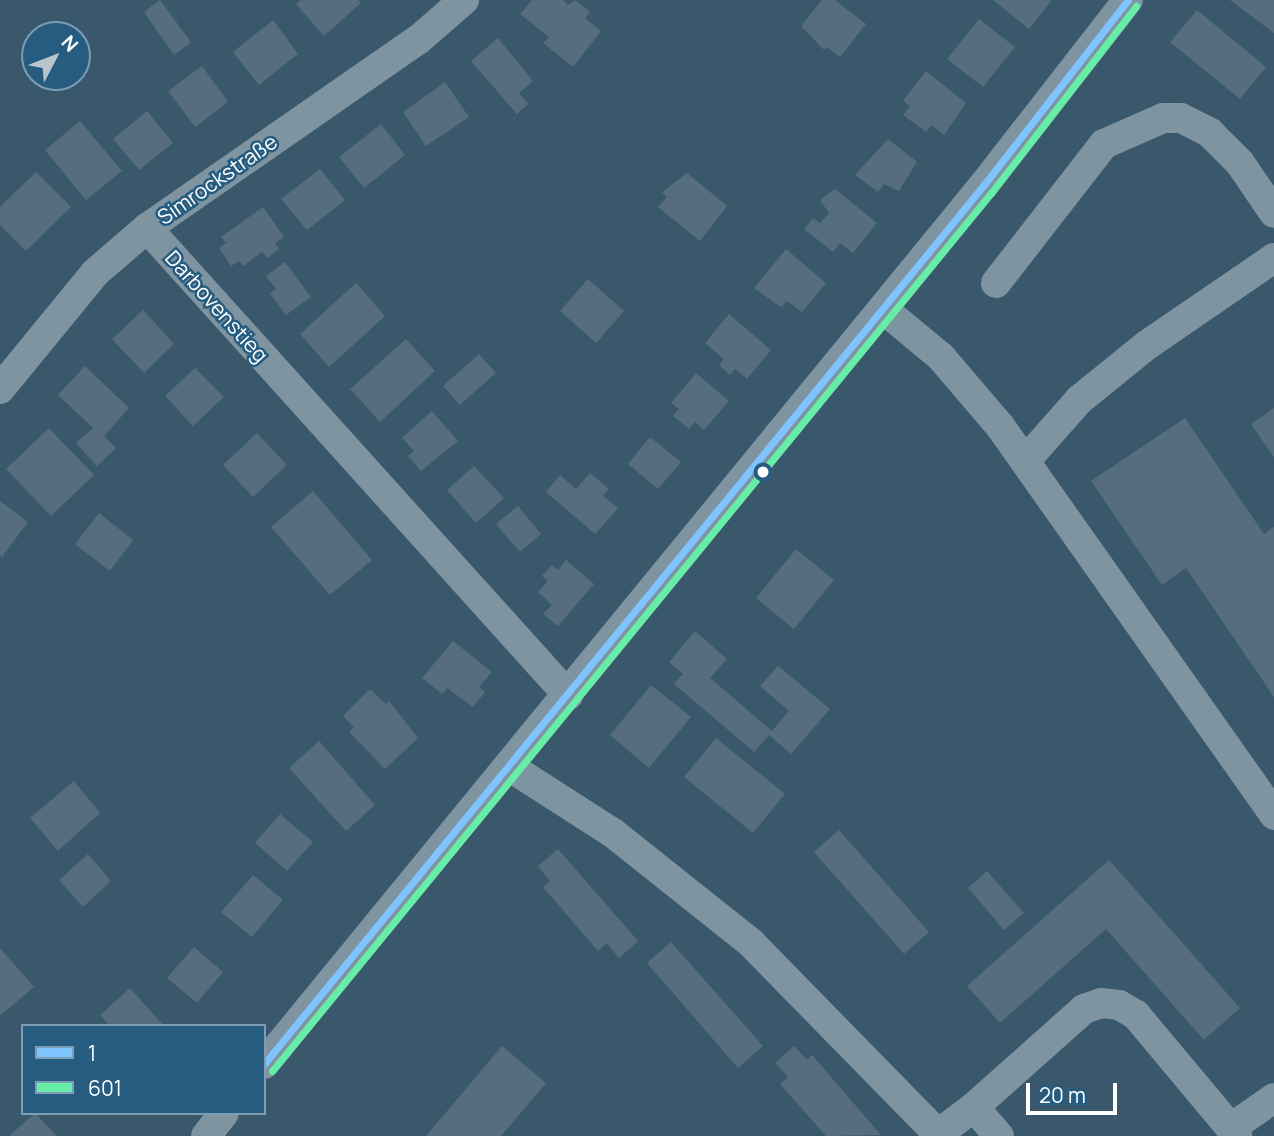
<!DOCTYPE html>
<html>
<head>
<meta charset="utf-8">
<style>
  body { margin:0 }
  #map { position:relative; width:1274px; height:1136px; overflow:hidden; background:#3a586b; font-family:Manrope,sans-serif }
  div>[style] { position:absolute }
  .building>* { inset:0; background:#556d7d }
  .minor>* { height:30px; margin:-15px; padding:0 15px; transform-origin:15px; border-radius:15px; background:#7f94a1 }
  .bus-1>* { height:7px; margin:-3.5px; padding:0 3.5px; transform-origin:3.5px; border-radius:3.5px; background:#80c4ff }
  .bus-2>* { height:7px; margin:-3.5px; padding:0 3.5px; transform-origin:3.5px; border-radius:3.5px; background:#66eda8 }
  .dots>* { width:19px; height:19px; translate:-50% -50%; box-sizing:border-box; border:4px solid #255c80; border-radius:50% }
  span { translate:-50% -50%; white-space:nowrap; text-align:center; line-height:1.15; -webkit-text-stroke:5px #255c80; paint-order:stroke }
  .street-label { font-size:21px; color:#fff }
  .legend { position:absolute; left:21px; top:1024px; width:245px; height:91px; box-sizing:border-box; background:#255c80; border:2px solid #7c9db3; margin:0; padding:9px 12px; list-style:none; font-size:21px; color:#fff }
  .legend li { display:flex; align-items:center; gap:14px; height:35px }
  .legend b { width:35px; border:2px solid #7c9db3 }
  .north { position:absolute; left:21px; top:21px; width:70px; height:70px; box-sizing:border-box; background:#255c80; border:2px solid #7c9db3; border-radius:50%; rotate:48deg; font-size:19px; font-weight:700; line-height:28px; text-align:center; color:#fff }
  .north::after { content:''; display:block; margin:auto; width:24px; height:32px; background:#bac5cb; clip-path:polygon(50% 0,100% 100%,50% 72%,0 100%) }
  .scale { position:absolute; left:1026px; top:1083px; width:91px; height:32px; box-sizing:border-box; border:4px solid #fff; border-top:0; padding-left:9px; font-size:21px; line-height:24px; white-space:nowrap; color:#fff; -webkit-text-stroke:5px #255c80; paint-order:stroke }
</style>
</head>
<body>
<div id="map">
  <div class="building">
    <i style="clip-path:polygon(160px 0,191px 42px,174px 55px,144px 12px)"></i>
    <i style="clip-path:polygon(301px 0,358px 0,361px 3px,324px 36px,296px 4px)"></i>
    <i style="clip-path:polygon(532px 0,563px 0,568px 5px,575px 0,590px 12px,585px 18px,601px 31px,573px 67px,543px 43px,549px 37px,520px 14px)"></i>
    <i style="clip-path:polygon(822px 0,835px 0,866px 24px,840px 57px,827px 47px,824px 50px,801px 26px)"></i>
    <i style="clip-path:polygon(993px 0,1050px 0,1051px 1px,1029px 29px)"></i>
    <i style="clip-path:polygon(1230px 0,1274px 0,1274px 33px)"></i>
    <i style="clip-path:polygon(1197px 10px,1266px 67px,1240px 99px,1170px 42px)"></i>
    <i style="clip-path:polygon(979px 19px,1015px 47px,983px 87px,947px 59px)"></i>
    <i style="clip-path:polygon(273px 20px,298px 54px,259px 85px,233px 52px)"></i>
    <i style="clip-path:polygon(498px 38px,533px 81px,519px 93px,528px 104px,517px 114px,471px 61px)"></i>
    <i style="clip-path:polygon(202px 66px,228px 102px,195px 127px,168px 91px)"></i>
    <i style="clip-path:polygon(926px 71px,966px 103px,944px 135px,932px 125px,926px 132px,903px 115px,910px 106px,903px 101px)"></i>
    <i style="clip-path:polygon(445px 82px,469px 117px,426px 146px,403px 112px)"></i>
    <i style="clip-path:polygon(147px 111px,173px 143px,139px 170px,113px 139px)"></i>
    <i style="clip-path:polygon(80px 121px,122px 171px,86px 200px,45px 150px)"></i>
    <i style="clip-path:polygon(381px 124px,405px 155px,364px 188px,339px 157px)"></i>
    <i style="clip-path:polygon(888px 139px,917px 162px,899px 191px,884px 184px,878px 192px,855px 175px)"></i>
    <i style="clip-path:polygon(320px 169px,345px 200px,307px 230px,281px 199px)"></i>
    <i style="clip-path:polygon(36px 172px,71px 207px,26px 251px,0 225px,0 207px)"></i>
    <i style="clip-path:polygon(687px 173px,727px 206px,700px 241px,658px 207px,667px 197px,662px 192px)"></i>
    <i style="clip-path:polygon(835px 189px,877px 223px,853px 253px,840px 243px,833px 252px,804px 229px,813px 218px,820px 223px,829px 213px,820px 200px)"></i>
    <i style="clip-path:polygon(263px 207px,284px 237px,275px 243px,279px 249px,267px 258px,262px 252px,243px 266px,239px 261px,231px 266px,219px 248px,226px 243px,221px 237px)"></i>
    <i style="clip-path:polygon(786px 249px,826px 283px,802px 312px,787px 301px,781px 307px,754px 288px)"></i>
    <i style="clip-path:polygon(285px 262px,311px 297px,286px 315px,270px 293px,276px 289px,266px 276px)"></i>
    <i style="clip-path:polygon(588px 279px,624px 311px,596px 343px,560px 311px)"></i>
    <i style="clip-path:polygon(356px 283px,385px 316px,329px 367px,300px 334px)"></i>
    <i style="clip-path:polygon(143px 310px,174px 344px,144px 373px,112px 339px)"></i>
    <i style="clip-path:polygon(729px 314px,771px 350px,747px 379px,735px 369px,730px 375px,719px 365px,724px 359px,705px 343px)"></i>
    <i style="clip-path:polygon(406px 339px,435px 371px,380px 422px,350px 389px)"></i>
    <i style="clip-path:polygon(479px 354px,496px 373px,460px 405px,443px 386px)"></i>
    <i style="clip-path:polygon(85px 366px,129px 408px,104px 436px,116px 448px,97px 466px,76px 443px,93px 428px,58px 395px)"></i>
    <i style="clip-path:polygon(195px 368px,224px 397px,193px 426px,165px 396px)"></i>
    <i style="clip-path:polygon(696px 373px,729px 401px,704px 430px,695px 422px,689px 429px,673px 416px,679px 409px,671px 403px)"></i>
    <i style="clip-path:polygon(1274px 408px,1274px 457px,1251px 424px)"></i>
    <i style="clip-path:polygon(432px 411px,458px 441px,421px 471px,408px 456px,414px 451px,402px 438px)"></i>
    <i style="clip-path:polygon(1185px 418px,1264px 534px,1274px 527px,1274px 697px,1186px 568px,1162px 585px,1091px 481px)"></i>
    <i style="clip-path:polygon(49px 428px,94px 475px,51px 516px,6px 469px)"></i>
    <i style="clip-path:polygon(257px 433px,287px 465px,253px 497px,223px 465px)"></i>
    <i style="clip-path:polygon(650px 437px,681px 462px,658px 489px,628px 464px)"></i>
    <i style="clip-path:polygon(474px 466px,504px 498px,476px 523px,447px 490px)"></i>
    <i style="clip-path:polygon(590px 473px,609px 489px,603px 496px,618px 508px,595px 534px,546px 492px,560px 475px,576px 489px)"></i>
    <i style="clip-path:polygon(313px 491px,372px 560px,330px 595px,271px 527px)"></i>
    <i style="clip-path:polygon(0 501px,28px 522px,2px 557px,0 555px)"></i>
    <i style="clip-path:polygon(518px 506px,541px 534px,520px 552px,496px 524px)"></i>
    <i style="clip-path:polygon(99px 513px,133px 540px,110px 571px,75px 544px)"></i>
    <i style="clip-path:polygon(796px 549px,834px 580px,794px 629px,756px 598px)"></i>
    <i style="clip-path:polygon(566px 560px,594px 584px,558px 626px,543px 614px,552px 605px,538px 592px,548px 581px,542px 576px,552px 565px,558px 570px)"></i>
    <i style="clip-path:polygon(695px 631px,727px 659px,710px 678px,772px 731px,789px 711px,760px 686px,778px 666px,830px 709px,791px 754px,769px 735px,754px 752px,674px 684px,683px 674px,669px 662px)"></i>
    <i style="clip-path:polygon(453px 641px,492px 672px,479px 687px,485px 692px,473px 707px,447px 688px,442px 694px,422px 678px)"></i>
    <i style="clip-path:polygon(651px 685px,691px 717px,649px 768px,610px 735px)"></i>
    <i style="clip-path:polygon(370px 689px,386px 704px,389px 701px,418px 738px,385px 769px,349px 732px,354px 727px,343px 716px)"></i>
    <i style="clip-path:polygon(716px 738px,785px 794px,753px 833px,684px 777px)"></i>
    <i style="clip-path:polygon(319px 741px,375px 805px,346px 831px,289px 768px)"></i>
    <i style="clip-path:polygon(74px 781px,100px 813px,58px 851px,30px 818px)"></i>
    <i style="clip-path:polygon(280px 814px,313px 842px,287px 871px,255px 843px)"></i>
    <i style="clip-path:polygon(839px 830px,929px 932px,904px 954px,814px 852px)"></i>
    <i style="clip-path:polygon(558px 849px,638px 941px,619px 958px,607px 943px,598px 951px,543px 887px,550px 881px,538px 866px)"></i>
    <i style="clip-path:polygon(88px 854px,111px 881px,83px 907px,59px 880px)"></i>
    <i style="clip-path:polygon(1109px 860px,1240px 1008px,1204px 1040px,1106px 929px,1000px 1023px,967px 986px)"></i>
    <i style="clip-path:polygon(987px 871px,1024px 913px,1004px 930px,968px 888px)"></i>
    <i style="clip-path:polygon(253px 875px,283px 900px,252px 937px,221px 912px)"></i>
    <i style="clip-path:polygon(671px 942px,763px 1046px,738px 1068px,647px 963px)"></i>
    <i style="clip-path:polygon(194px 947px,223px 972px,197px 1003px,167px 978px)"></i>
    <i style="clip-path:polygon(0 948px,34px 987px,1px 1015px,0 1013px)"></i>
    <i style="clip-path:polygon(130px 988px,164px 1026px,110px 1026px,100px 1015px)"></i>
    <i style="clip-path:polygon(502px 1046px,546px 1083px,501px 1136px,426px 1136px)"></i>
    <i style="clip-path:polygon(794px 1046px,807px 1060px,812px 1055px,881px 1135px,826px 1136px,780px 1084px,788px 1077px,775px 1063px)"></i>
    <i style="clip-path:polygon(35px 1113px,57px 1136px,9px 1136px)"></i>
  </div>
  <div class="minor">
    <i style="left:147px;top:228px;width:629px;rotate:47.97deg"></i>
    <i style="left:996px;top:283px;width:176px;rotate:-52.2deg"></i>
    <i style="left:1104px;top:144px;width:64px;rotate:-23.8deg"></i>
    <i style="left:1163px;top:118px;width:18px"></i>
    <i style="left:1181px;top:118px;width:33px;rotate:27deg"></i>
    <i style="left:1210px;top:133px;width:42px;rotate:45deg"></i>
    <i style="left:1240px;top:163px;width:60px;rotate:55.8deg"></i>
    <i style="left:883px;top:309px;width:75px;rotate:39.6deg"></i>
    <i style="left:941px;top:357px;width:91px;rotate:49.5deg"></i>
    <i style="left:1000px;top:426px;width:476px;rotate:54.8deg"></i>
    <i style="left:0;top:389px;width:150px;rotate:-50.7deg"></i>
    <i style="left:95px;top:273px;width:69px;rotate:-40.9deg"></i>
    <i style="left:147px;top:228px;width:330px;rotate:-34.8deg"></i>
    <i style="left:418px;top:40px;width:61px;rotate:-41deg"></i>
    <i style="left:1026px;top:460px;width:80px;rotate:-48.5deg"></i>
    <i style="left:1079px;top:400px;width:87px;rotate:-39deg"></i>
    <i style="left:1147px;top:345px;width:154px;rotate:-34.4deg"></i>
    <i style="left:510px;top:767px;width:122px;rotate:32.7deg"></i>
    <i style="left:613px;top:833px;width:175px;rotate:38.5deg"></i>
    <i style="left:750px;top:942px;width:269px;rotate:45.6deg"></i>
    <i style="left:938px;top:1134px;width:45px;rotate:-36.9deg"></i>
    <i style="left:264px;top:1064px;width:1135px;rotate:-50.69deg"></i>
    <i style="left:983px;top:186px;width:236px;rotate:-52.1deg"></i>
    <i style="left:1231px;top:1128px;width:52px;rotate:-34.9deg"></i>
    <i style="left:206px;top:1136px;width:29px;rotate:-52deg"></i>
    <i style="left:999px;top:1136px;width:38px;rotate:-131deg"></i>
    <i style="left:974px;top:1107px;width:147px;rotate:-41.7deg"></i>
    <i style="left:1084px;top:1009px;width:18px;rotate:-19deg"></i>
    <i style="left:1101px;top:1003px;width:18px;rotate:6deg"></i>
    <i style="left:1119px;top:1005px;width:20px;rotate:30deg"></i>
    <i style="left:1136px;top:1015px;width:158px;rotate:50.1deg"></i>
  </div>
  <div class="bus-1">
    <i style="left:264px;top:1064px;width:1135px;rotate:-50.69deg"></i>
    <i style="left:983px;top:186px;width:236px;rotate:-52.1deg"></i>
  </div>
  <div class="bus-2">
    <i style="left:272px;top:1071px;width:1135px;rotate:-50.69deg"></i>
    <i style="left:991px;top:193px;width:237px;rotate:-52.2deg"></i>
  </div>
  <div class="dots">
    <i style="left:763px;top:472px;background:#fff"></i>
  </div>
  <div class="street-label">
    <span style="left:217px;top:179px;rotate:-35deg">Simrockstraße</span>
    <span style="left:217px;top:306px;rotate:48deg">Darbovenstieg</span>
  </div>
  <ul class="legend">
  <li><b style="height:9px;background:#80c4ff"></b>1</li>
  <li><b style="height:9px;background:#66eda8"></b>601</li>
  </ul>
  <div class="north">N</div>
  <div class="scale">20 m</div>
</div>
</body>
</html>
